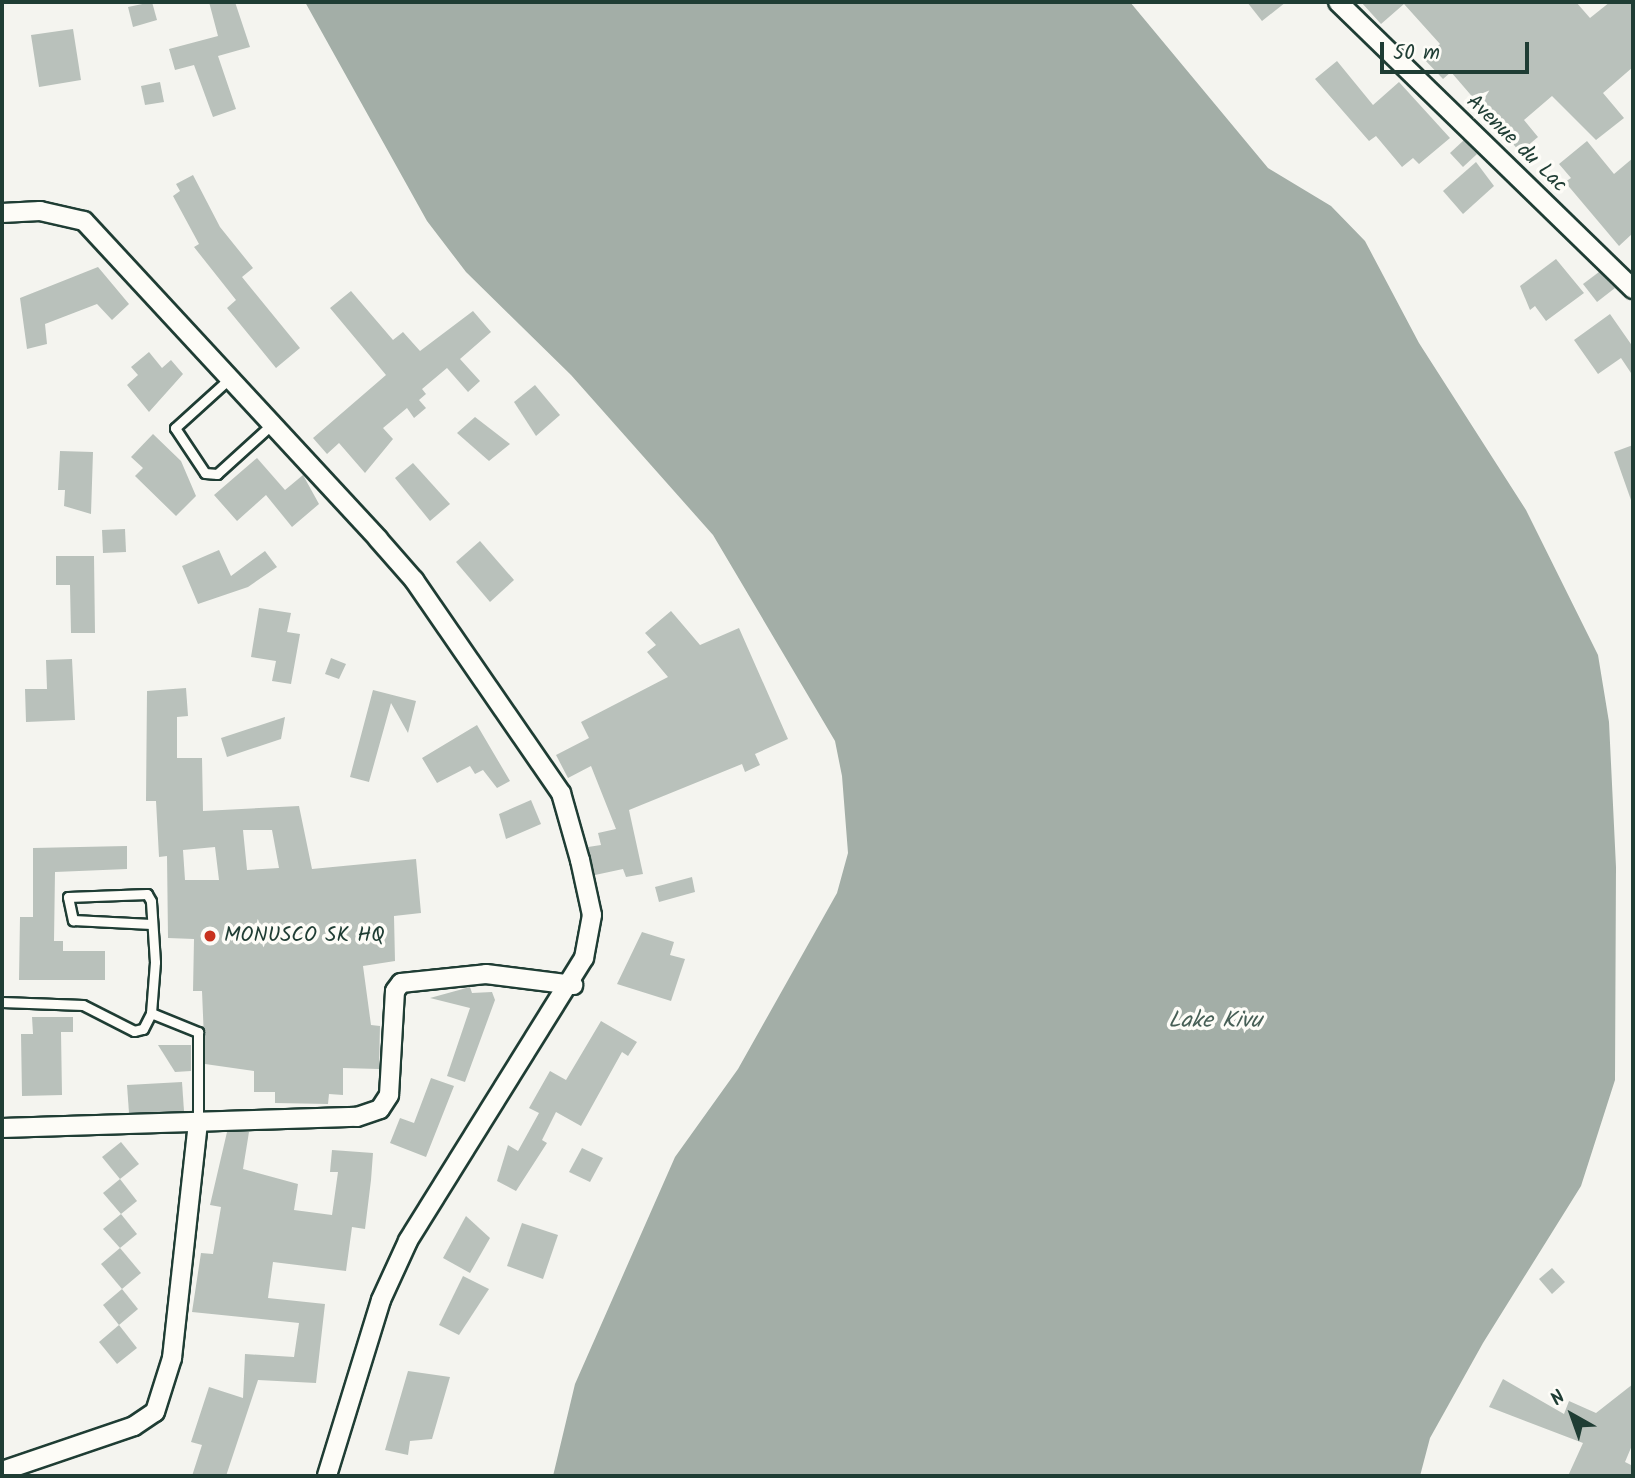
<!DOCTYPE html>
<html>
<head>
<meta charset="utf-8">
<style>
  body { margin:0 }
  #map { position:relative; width:1635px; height:1478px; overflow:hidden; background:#f4f4ef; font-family:Kalam,sans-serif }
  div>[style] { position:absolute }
  .water>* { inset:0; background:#a3aea7 }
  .building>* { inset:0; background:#b9c1bb }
  .roads { filter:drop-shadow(2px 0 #1f3d34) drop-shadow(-2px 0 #1f3d34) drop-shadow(0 2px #1f3d34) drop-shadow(0 -2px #1f3d34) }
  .lane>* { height:9px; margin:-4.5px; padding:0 4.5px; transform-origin:4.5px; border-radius:4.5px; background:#fdfcf7 }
  .street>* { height:18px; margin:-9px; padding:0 9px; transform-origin:9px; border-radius:9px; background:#fdfcf7 }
  .dots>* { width:19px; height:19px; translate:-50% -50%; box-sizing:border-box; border:4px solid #fdfcf7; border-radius:50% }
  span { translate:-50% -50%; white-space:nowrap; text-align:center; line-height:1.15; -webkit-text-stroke:7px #fdfcf7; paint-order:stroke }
  .street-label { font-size:21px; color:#1f3d34 }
  .poi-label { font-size:21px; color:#1f3d34 }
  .left { translate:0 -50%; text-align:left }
  .water-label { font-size:23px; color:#475f56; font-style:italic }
  .frame { position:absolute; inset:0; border:4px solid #1f3d34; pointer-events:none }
  .north { position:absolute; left:1537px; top:1380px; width:70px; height:70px; -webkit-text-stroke:5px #fdfcf7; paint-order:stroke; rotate:320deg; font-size:19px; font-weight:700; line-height:28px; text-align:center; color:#1f3d34 }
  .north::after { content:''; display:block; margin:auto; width:24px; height:32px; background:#1f3d34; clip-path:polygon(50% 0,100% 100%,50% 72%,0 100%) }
  .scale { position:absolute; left:1380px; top:42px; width:149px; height:32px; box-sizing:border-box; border:4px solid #1f3d34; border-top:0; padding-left:9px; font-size:21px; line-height:24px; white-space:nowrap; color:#1f3d34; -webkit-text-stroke:5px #fdfcf7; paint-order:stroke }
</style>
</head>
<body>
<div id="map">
  <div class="water">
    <i style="clip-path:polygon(305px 2px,1130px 2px,1268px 168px,1331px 206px,1365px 241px,1419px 343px,1526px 510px,1598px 655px,1609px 722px,1616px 867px,1615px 1080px,1581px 1186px,1483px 1343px,1430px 1438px,1420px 1476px,553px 1476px,575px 1384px,675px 1157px,738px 1069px,837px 893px,848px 853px,842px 776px,835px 741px,713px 535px,571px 375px,466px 272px,427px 221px)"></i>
  </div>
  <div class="building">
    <i style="clip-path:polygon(152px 2px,157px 20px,133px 27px,128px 7px)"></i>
    <i style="clip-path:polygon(209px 2px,235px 2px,250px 47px,218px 56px,236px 109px,213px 117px,194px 65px,175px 70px,169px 49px,218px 36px)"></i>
    <i style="clip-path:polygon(1247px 2px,1286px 2px,1262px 21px)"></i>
    <i style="clip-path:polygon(1361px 2px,1576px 2px,1590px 18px,1610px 2px,1633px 2px,1633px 67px,1603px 93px,1624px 118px,1596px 140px,1552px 96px,1524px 120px,1538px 137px,1520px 152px,1451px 72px,1443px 79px,1424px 59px,1440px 44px,1404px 4px,1381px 24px)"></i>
    <i style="clip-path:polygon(73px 29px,81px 80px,39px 87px,31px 35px)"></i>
    <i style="clip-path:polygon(1337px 61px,1373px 105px,1399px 82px,1450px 138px,1419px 164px,1413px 158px,1402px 167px,1376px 136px,1369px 141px,1315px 79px)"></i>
    <i style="clip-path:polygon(160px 82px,164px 102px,145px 105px,141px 86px)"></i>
    <i style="clip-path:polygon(1464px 140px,1477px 154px,1463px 167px,1450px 153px)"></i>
    <i style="clip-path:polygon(1587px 141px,1614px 174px,1633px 158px,1633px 233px,1619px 246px,1565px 182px,1571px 178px,1559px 164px)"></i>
    <i style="clip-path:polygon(1476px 162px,1494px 186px,1463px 214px,1443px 191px)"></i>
    <i style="clip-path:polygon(193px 175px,220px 227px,253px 268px,242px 277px,300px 348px,276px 368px,227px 308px,236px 300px,194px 247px,199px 244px,173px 196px,180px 191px,176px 184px)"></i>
    <i style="clip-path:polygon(1556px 259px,1584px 293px,1546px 321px,1535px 306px,1530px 310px,1520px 286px)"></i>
    <i style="clip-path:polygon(98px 267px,129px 304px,112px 320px,97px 304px,45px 324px,47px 344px,27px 349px,20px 298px)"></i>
    <i style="clip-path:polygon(1599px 272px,1615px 288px,1597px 302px,1583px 284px)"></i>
    <i style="clip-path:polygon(351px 291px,393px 340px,403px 332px,420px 351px,473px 311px,491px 332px,460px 359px,480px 381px,468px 392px,447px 368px,422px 389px,426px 394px,419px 400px,426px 408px,414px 418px,407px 408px,383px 428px,393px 439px,365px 473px,339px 443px,327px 454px,313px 438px,386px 375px,330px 308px)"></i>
    <i style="clip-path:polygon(1610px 314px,1633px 347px,1633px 376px,1621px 358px,1598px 374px,1574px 340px)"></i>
    <i style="clip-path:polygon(149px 352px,162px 368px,171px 360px,183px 374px,149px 412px,127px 385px,138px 375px,131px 367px)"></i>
    <i style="clip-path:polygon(535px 385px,560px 415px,536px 436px,514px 402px)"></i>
    <i style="clip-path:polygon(475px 417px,510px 444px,489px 461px,457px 433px)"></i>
    <i style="clip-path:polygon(153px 434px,181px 461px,196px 496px,176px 516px,135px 476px,143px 468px,131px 457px)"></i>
    <i style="clip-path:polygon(1633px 445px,1633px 500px,1631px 500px,1614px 452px)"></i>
    <i style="clip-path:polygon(60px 451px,93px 452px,91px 514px,64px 506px,65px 490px,58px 490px)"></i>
    <i style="clip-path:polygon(257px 458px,285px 490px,303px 475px,319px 504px,292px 527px,266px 495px,237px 521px,214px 495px)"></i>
    <i style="clip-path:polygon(413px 463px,450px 504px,430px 521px,395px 478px)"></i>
    <i style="clip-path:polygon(125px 529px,126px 552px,103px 553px,102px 530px)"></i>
    <i style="clip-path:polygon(480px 541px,514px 580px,490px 602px,456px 562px)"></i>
    <i style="clip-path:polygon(219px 550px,231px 576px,265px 551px,277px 567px,248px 587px,198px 604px,182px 566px)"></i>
    <i style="clip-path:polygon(56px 556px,94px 556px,95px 633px,71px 633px,70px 585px,56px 585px)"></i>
    <i style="clip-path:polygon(259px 608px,291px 613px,287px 632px,300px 634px,291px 684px,272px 681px,276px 661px,251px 657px)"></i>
    <i style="clip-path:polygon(671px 611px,700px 645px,739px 628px,788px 739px,755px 754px,760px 765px,745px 772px,742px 764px,629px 810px,643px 874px,626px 877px,623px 869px,595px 875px,588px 847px,601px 845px,598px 833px,616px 829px,591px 766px,568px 778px,556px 755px,589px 738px,581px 722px,668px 677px,647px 652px,656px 645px,645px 633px)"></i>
    <i style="clip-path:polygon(331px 658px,346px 664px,339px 679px,325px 674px)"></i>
    <i style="clip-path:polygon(72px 659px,75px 720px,26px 722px,25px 689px,47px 689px,46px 660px)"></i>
    <i style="clip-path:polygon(evenodd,186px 688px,188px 716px,177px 717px,177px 758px,202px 758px,203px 811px,299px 806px,312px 869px,416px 859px,421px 913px,394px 916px,395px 961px,363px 966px,371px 1025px,380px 1026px,379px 1069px,343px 1068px,343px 1095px,329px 1094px,328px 1104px,275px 1103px,275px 1092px,254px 1092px,254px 1071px,205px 1064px,202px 991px,193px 991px,194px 939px,168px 938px,167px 856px,159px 857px,156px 801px,146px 801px,147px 691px,186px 688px,243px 830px,272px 830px,279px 868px,247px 870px,243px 830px,186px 688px,215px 847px,219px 880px,185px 880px,183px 850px,215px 847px)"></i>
    <i style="clip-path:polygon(373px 690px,416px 701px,408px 733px,391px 703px,369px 782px,350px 777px)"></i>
    <i style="clip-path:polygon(285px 717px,281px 739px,227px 757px,221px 738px)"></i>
    <i style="clip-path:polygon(477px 725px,510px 781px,497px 788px,483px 770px,475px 774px,470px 766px,437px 783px,422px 758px)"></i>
    <i style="clip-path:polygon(531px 800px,541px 824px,506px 839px,499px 814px)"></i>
    <i style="clip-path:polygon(127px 846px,127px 869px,55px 872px,54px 941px,63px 941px,63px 951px,105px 951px,105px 980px,19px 980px,20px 917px,33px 917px,33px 848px)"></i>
    <i style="clip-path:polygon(692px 877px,695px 892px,659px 902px,655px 887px)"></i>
    <i style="clip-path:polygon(642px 932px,674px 942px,670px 955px,685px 959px,671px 1001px,617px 984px)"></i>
    <i style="clip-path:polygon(470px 987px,472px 993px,492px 992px,495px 1000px,465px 1082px,447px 1076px,470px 1008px,430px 998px)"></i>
    <i style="clip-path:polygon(32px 1017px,73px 1017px,73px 1032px,61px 1032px,62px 1095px,22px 1096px,21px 1034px,33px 1034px)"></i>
    <i style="clip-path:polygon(601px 1021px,637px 1042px,628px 1056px,622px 1052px,581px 1126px,556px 1112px,542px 1140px,547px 1143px,516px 1191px,497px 1181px,508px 1145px,518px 1151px,539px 1113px,529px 1108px,550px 1071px,566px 1080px)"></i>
    <i style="clip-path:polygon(158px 1045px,191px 1045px,191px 1071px,175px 1072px)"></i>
    <i style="clip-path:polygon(431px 1078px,454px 1086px,426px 1157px,390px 1143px,400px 1118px,414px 1123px)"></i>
    <i style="clip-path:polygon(182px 1082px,184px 1111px,129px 1113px,127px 1085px)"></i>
    <i style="clip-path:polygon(227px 1132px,249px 1132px,243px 1169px,298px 1184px,294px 1210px,332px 1215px,338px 1172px,330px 1172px,332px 1150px,373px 1153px,371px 1180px,365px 1229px,352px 1227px,346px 1271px,273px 1262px,268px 1298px,325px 1304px,316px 1383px,258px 1380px,226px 1476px,192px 1476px,202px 1445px,191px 1442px,209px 1387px,243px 1398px,245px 1354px,294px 1357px,299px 1323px,192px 1312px,201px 1253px,213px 1254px,221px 1207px,210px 1205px)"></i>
    <i style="clip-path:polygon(121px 1142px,139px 1164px,120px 1179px,102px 1157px)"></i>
    <i style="clip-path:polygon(582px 1148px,603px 1158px,590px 1182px,569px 1172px)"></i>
    <i style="clip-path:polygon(120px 1179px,137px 1201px,121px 1214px,103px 1193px)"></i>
    <i style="clip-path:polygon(121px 1214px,137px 1234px,120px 1248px,103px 1229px)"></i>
    <i style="clip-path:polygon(466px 1216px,490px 1238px,470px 1273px,443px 1258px)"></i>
    <i style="clip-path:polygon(522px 1223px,558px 1235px,543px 1279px,507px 1266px)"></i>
    <i style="clip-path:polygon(120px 1248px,141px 1273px,122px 1289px,101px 1264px)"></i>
    <i style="clip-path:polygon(1552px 1268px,1565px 1282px,1552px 1294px,1539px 1279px)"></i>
    <i style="clip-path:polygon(463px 1276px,489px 1289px,459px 1335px,439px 1325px)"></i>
    <i style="clip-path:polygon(122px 1289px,138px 1309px,119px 1325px,103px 1305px)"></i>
    <i style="clip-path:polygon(119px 1325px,137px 1348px,117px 1364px,99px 1342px)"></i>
    <i style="clip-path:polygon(408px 1371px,450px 1377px,432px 1439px,410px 1441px,408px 1455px,385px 1450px)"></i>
    <i style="clip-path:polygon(1503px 1379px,1564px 1414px,1569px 1401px,1596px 1413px,1633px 1384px,1633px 1443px,1625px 1462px,1633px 1466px,1633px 1476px,1568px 1476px,1583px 1443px,1489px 1407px)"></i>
  </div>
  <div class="roads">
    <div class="lane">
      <i style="left:229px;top:379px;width:73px;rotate:137.8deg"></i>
      <i style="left:175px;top:428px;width:54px;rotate:56.3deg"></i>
      <i style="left:205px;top:473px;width:12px;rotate:5deg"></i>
      <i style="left:217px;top:474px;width:72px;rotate:-42.2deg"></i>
      <i style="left:2px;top:1002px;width:81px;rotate:2.1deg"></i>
      <i style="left:83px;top:1005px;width:57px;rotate:27deg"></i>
      <i style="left:134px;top:1031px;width:9px;rotate:-13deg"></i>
      <i style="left:143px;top:1029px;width:18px;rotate:-63deg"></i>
      <i style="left:151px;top:1013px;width:51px;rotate:-85.5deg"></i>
      <i style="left:155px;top:962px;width:61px;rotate:-93.8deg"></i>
      <i style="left:151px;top:901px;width:8px;rotate:-120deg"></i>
      <i style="left:147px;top:894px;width:79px;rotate:177.8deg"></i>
      <i style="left:68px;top:897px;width:24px;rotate:78deg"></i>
      <i style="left:73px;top:920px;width:78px;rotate:2.9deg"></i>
      <i style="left:151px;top:1013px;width:51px;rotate:22deg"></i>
      <i style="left:198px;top:1032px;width:91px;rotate:90deg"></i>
    </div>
    <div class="street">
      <i style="left:1338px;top:2px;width:412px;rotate:44.2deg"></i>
      <i style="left:2px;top:213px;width:38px;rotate:-3deg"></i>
      <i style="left:40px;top:211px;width:45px;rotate:12.8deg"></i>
      <i style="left:84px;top:221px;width:433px;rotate:47.2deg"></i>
      <i style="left:378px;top:539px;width:55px;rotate:48.7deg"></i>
      <i style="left:414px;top:580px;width:259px;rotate:55.4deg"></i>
      <i style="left:561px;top:793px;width:70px;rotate:74.2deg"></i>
      <i style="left:580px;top:860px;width:56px;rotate:77.7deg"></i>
      <i style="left:592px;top:915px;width:44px;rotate:100.5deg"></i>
      <i style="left:584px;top:958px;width:333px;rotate:121.9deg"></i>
      <i style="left:408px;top:1241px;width:65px;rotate:114.6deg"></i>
      <i style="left:381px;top:1300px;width:184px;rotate:107.1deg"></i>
      <i style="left:2px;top:1128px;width:355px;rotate:-1.8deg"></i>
      <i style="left:357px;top:1117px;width:24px;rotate:-19deg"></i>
      <i style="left:380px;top:1109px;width:17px;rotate:-57deg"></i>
      <i style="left:389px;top:1095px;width:104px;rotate:-86.7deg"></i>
      <i style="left:395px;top:991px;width:10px;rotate:-53deg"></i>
      <i style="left:401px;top:983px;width:85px;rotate:-6deg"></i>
      <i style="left:486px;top:974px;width:88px;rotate:7.2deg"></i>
      <i style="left:2px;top:1471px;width:139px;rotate:-18.8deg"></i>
      <i style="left:134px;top:1426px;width:25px;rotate:-34deg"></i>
      <i style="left:155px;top:1412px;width:57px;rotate:-72.5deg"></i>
      <i style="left:172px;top:1358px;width:236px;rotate:-83.7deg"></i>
    </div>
  </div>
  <div class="dots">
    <i style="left:210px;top:936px;background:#c8321e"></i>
  </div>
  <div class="street-label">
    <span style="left:1516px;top:144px;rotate:44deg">Avenue du Lac</span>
  </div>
  <div class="poi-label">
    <span class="left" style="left:224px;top:936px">MONUSCO SK HQ</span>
  </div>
  <div class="water-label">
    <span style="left:1215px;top:1021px">Lake Kivu</span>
  </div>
  <div class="frame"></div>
  <div class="north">N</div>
  <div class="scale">50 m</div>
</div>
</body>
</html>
